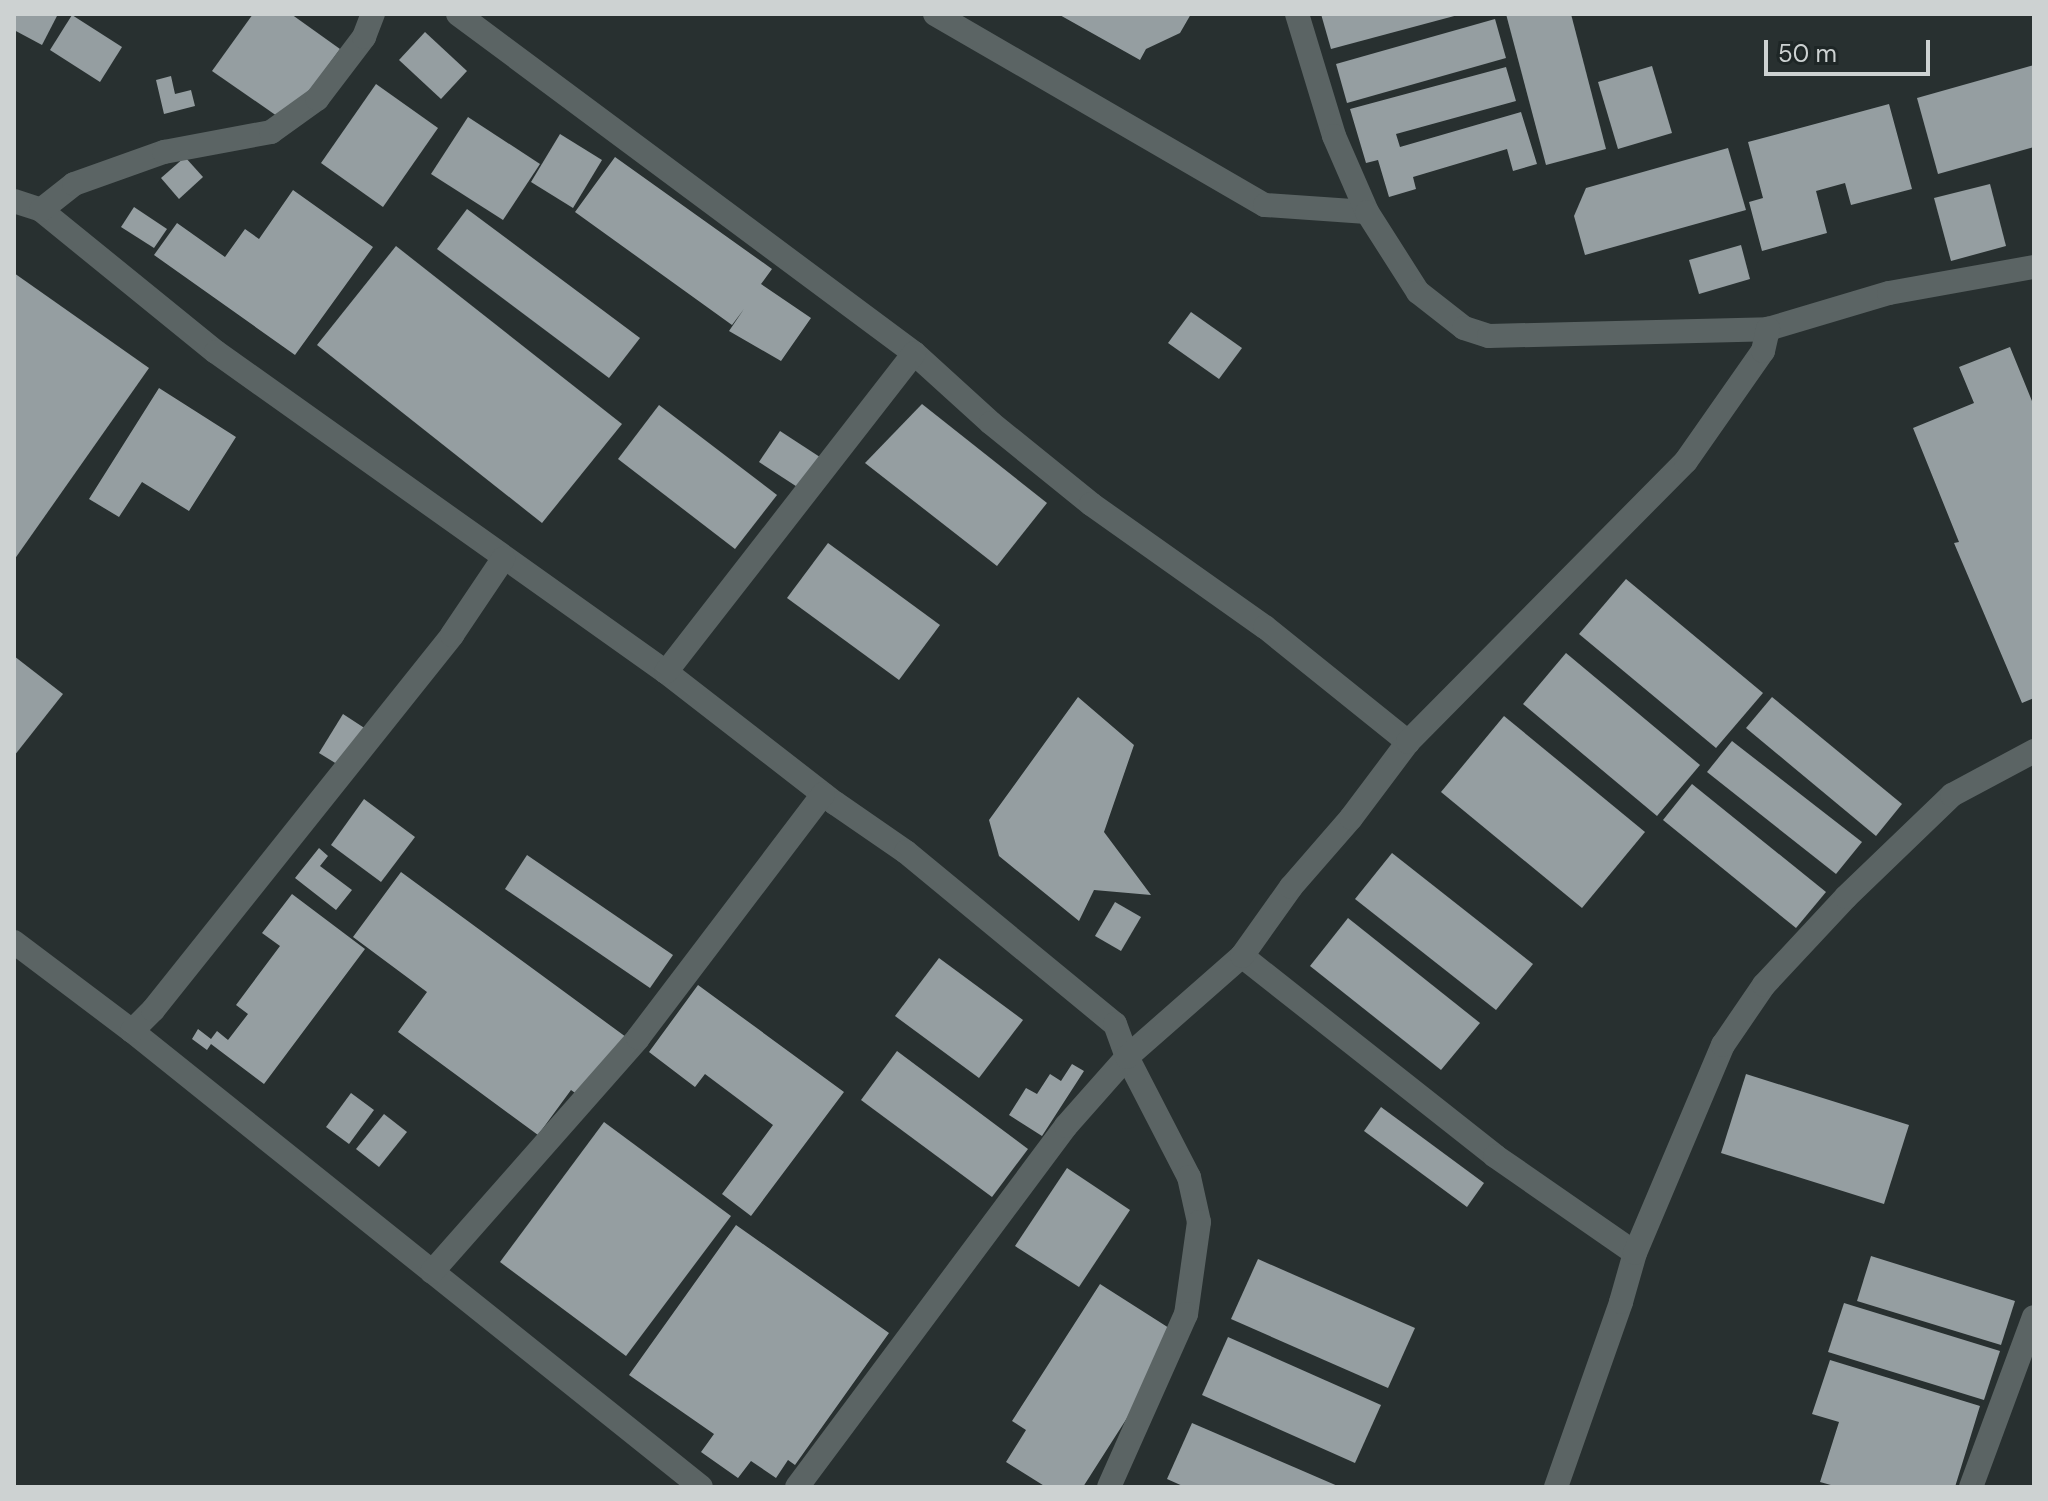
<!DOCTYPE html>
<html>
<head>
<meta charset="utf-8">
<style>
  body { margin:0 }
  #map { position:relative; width:2048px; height:1501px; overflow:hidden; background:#283030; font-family:"DM Sans",sans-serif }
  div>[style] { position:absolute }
  .building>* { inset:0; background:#959ea1 }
  .minor>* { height:24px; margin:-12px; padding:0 12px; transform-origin:12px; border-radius:12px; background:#5b6464 }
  span { translate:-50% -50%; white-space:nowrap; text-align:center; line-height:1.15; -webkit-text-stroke:8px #1e2626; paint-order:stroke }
  .frame { position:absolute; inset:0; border:16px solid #cdd2d2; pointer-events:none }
  .scale { position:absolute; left:1764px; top:40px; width:166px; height:36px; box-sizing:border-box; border:4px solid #cdd2d2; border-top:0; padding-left:10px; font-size:24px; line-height:28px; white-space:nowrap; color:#cdd2d2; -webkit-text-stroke:6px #1e2626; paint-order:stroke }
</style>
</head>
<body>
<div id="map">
  <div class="building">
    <i style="clip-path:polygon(14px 14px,58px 14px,42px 45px,14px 30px)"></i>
    <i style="clip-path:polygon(253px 14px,291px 14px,340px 49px,287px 123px,212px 71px)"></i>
    <i style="clip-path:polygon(1058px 14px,1191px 14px,1180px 33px,1146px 49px,1140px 60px)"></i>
    <i style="clip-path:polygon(1321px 14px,1458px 14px,1458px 15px,1331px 49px)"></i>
    <i style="clip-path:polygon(1506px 14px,1571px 14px,1606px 149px,1546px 165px)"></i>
    <i style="clip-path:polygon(72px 15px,122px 47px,100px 82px,50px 50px)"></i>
    <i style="clip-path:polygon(1495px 19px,1506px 58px,1347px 103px,1336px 64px)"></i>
    <i style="clip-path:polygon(425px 32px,467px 71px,441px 99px,399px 60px)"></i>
    <i style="clip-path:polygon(2034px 65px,2034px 147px,1938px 174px,1917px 98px)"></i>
    <i style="clip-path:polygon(1652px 66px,1672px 133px,1618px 149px,1598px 82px)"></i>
    <i style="clip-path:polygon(1506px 67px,1516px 101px,1396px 134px,1400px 147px,1521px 112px,1537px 164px,1513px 171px,1507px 149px,1413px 177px,1416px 189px,1389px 197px,1378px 160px,1366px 163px,1350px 109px)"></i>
    <i style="clip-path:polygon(171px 76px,175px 94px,191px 90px,195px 106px,164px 114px,156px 80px)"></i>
    <i style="clip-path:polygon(376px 84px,438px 128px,383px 207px,321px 163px)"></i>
    <i style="clip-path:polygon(1889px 104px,1912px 189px,1851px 205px,1845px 183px,1816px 191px,1827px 233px,1762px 251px,1749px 202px,1763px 198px,1748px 142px)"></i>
    <i style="clip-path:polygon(468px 117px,540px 164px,503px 220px,431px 174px)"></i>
    <i style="clip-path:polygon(560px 134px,602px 160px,573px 208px,531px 182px)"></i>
    <i style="clip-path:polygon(1728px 148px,1746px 210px,1585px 255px,1574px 216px,1586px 188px)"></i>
    <i style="clip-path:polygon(185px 157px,203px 177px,179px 199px,161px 178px)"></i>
    <i style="clip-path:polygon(615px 157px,772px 269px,761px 284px,811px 318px,781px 361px,729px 331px,744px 309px,732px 325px,575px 212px)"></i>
    <i style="clip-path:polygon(1990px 184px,2006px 246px,1951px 261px,1934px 198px)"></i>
    <i style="clip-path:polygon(293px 190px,373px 247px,295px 355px,154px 255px,177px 223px,225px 257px,245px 229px,259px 239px)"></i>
    <i style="clip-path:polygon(134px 207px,167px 229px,154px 248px,121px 227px)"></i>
    <i style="clip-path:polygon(467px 209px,640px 338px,609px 378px,437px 249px)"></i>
    <i style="clip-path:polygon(1741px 245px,1750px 279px,1699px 294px,1689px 260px)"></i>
    <i style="clip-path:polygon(396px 246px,622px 424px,542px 523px,317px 345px)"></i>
    <i style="clip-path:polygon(14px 273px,149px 368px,14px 560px)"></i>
    <i style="clip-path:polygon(1191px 312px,1242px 348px,1219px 379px,1168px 343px)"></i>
    <i style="clip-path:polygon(2010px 347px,2034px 406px,2034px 698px,2022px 703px,1954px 543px,1959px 542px,1913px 428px,1974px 403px,1959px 367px)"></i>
    <i style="clip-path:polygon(159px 388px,236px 437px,189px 511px,142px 482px,119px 517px,89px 499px)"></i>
    <i style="clip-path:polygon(922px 404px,1047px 503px,997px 566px,865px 463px)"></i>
    <i style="clip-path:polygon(659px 405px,777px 495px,735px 549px,618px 459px)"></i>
    <i style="clip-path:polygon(780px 431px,826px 461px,805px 492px,759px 462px)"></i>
    <i style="clip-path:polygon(828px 543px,940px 625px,899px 680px,787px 598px)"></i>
    <i style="clip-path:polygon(1626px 579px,1763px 693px,1716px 748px,1579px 634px)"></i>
    <i style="clip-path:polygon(1566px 653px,1700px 765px,1657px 816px,1523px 704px)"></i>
    <i style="clip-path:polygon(14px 656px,63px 694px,14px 756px)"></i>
    <i style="clip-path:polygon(1078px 697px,1134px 745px,1104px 832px,1151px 895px,1094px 890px,1079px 921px,999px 856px,989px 820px)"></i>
    <i style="clip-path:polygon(1772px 697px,1902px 804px,1876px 836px,1746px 728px)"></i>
    <i style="clip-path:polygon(343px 714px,369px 731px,345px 769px,319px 753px)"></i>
    <i style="clip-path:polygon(1504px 716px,1645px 832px,1582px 908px,1441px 792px)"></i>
    <i style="clip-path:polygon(1732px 741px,1862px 842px,1836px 874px,1707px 772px)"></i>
    <i style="clip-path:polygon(1692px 784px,1826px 892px,1796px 928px,1663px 820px)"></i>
    <i style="clip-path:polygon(364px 799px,415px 837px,381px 882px,331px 845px)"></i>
    <i style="clip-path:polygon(319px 848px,328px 856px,320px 866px,352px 890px,336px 910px,295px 878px)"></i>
    <i style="clip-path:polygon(1392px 853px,1533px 964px,1496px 1010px,1355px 899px)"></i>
    <i style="clip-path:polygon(527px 855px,673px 955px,650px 988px,505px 889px)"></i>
    <i style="clip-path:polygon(401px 872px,626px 1037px,582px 1098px,571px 1090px,538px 1135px,398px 1032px,427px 992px,353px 937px)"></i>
    <i style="clip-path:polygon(292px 894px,365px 949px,264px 1084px,211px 1044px,207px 1050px,192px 1039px,198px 1029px,211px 1039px,217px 1031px,228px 1040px,248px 1014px,236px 1005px,280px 946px,262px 933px)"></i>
    <i style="clip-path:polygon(1115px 902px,1141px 917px,1121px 951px,1095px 936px)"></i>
    <i style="clip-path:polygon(1348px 918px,1480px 1023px,1441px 1070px,1310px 966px)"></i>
    <i style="clip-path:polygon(939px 958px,1023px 1020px,979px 1078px,895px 1016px)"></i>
    <i style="clip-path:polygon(698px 985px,844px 1092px,751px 1216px,722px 1194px,773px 1125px,705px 1074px,695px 1087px,649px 1052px)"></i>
    <i style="clip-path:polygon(897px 1051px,1028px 1149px,992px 1197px,861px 1100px)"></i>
    <i style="clip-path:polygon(1072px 1064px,1084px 1071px,1042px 1136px,1009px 1115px,1026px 1088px,1037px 1094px,1050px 1074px,1061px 1081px)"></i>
    <i style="clip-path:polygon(1746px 1074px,1909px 1125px,1884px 1204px,1721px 1153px)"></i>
    <i style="clip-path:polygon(351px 1093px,374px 1110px,349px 1144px,326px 1127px)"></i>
    <i style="clip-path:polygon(1381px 1107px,1484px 1183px,1467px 1207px,1364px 1131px)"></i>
    <i style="clip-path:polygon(384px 1114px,407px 1132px,379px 1167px,356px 1149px)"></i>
    <i style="clip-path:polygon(604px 1122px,731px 1216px,626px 1356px,500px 1262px)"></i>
    <i style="clip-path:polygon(1067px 1168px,1130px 1210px,1079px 1287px,1015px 1246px)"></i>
    <i style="clip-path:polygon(736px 1225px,889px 1333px,795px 1465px,788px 1460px,776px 1478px,751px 1461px,738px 1478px,701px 1452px,714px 1434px,629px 1375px)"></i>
    <i style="clip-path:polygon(1871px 1256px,2015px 1301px,2001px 1345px,1857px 1301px)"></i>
    <i style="clip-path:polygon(1258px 1259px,1415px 1328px,1388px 1388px,1231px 1319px)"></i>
    <i style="clip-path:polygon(1100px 1284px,1180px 1335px,1083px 1487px,1046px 1487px,1006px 1462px,1026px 1430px,1012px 1421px)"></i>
    <i style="clip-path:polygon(1844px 1303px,2000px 1351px,1984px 1400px,1828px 1352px)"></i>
    <i style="clip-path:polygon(1228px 1337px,1381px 1405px,1355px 1463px,1202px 1395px)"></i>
    <i style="clip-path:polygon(1830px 1360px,1980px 1406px,1955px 1487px,1838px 1487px,1820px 1482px,1839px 1422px,1812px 1414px)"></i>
    <i style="clip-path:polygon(1192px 1423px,1340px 1487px,1185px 1487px,1167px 1479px)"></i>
  </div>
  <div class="minor">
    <i style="left:458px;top:14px;width:568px;rotate:36.63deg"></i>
    <i style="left:914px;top:353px;width:104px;rotate:42.3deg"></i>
    <i style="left:991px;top:423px;width:129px;rotate:39deg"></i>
    <i style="left:1091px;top:504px;width:213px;rotate:35.3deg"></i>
    <i style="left:1265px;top:627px;width:184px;rotate:38.8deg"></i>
    <i style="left:935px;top:14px;width:381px;rotate:30.1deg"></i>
    <i style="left:1265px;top:205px;width:102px;rotate:3.9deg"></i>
    <i style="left:1297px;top:14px;width:127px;rotate:73.1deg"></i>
    <i style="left:1334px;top:136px;width:83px;rotate:66.5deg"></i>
    <i style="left:1367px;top:212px;width:95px;rotate:57.5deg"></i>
    <i style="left:1418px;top:292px;width:58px;rotate:38deg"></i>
    <i style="left:1464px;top:328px;width:26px;rotate:18deg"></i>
    <i style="left:1489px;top:336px;width:279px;rotate:-1.4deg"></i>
    <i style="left:1768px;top:329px;width:126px;rotate:-16.6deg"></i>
    <i style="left:1889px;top:293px;width:147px;rotate:-10.2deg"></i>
    <i style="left:14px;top:201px;width:28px;rotate:18deg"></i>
    <i style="left:41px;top:210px;width:225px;rotate:39.1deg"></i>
    <i style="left:216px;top:352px;width:552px;rotate:35.42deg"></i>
    <i style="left:666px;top:672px;width:214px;rotate:37.8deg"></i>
    <i style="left:835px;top:803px;width:86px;rotate:34.6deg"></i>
    <i style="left:906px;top:852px;width:271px;rotate:39.5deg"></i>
    <i style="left:1115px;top:1024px;width:35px;rotate:70deg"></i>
    <i style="left:1127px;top:1057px;width:135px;rotate:62.7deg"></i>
    <i style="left:1189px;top:1177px;width:46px;rotate:77.5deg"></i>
    <i style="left:1199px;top:1222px;width:93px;rotate:98deg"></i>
    <i style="left:1186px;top:1314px;width:189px;rotate:114deg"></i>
    <i style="left:41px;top:210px;width:42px;rotate:-38.2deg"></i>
    <i style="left:74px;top:184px;width:96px;rotate:-19.6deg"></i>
    <i style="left:164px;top:152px;width:109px;rotate:-10.6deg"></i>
    <i style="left:271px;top:132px;width:57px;rotate:-35.7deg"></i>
    <i style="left:317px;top:99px;width:78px;rotate:-52.8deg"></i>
    <i style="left:364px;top:37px;width:25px;rotate:-69deg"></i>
    <i style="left:666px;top:672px;width:404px;rotate:-52.1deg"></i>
    <i style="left:14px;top:942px;width:148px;rotate:37deg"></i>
    <i style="left:132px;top:1031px;width:729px;rotate:38.71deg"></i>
    <i style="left:1242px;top:956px;width:323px;rotate:38.3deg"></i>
    <i style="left:1495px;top:1156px;width:170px;rotate:34.7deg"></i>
    <i style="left:132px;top:1031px;width:30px;rotate:-45deg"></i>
    <i style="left:153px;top:1010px;width:480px;rotate:-51.4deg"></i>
    <i style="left:452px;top:635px;width:92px;rotate:-56.1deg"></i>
    <i style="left:432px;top:1272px;width:312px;rotate:-48.6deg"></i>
    <i style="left:638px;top:1038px;width:306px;rotate:-52.8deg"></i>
    <i style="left:797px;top:1487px;width:450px;rotate:-53.3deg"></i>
    <i style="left:1066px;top:1126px;width:92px;rotate:-48.5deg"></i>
    <i style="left:1127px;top:1057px;width:153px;rotate:-41.3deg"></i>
    <i style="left:1242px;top:956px;width:85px;rotate:-54.6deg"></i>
    <i style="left:1291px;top:887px;width:91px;rotate:-49deg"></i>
    <i style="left:1351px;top:818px;width:95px;rotate:-53.1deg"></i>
    <i style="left:1408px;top:742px;width:395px;rotate:-45.3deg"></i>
    <i style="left:1686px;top:461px;width:134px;rotate:-55deg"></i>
    <i style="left:1763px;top:351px;width:23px;rotate:-77deg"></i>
    <i style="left:1556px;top:1487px;width:196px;rotate:-70.6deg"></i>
    <i style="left:1621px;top:1302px;width:51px;rotate:-74.1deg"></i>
    <i style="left:1635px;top:1253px;width:226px;rotate:-67.1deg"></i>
    <i style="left:1723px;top:1045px;width:73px;rotate:-55.7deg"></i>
    <i style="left:1764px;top:985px;width:120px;rotate:-47deg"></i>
    <i style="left:1846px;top:897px;width:147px;rotate:-43.9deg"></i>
    <i style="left:1952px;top:795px;width:93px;rotate:-28.2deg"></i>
    <i style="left:1971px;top:1487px;width:181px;rotate:-69.7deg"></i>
  </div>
  <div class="frame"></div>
  <div class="scale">50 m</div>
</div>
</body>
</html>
